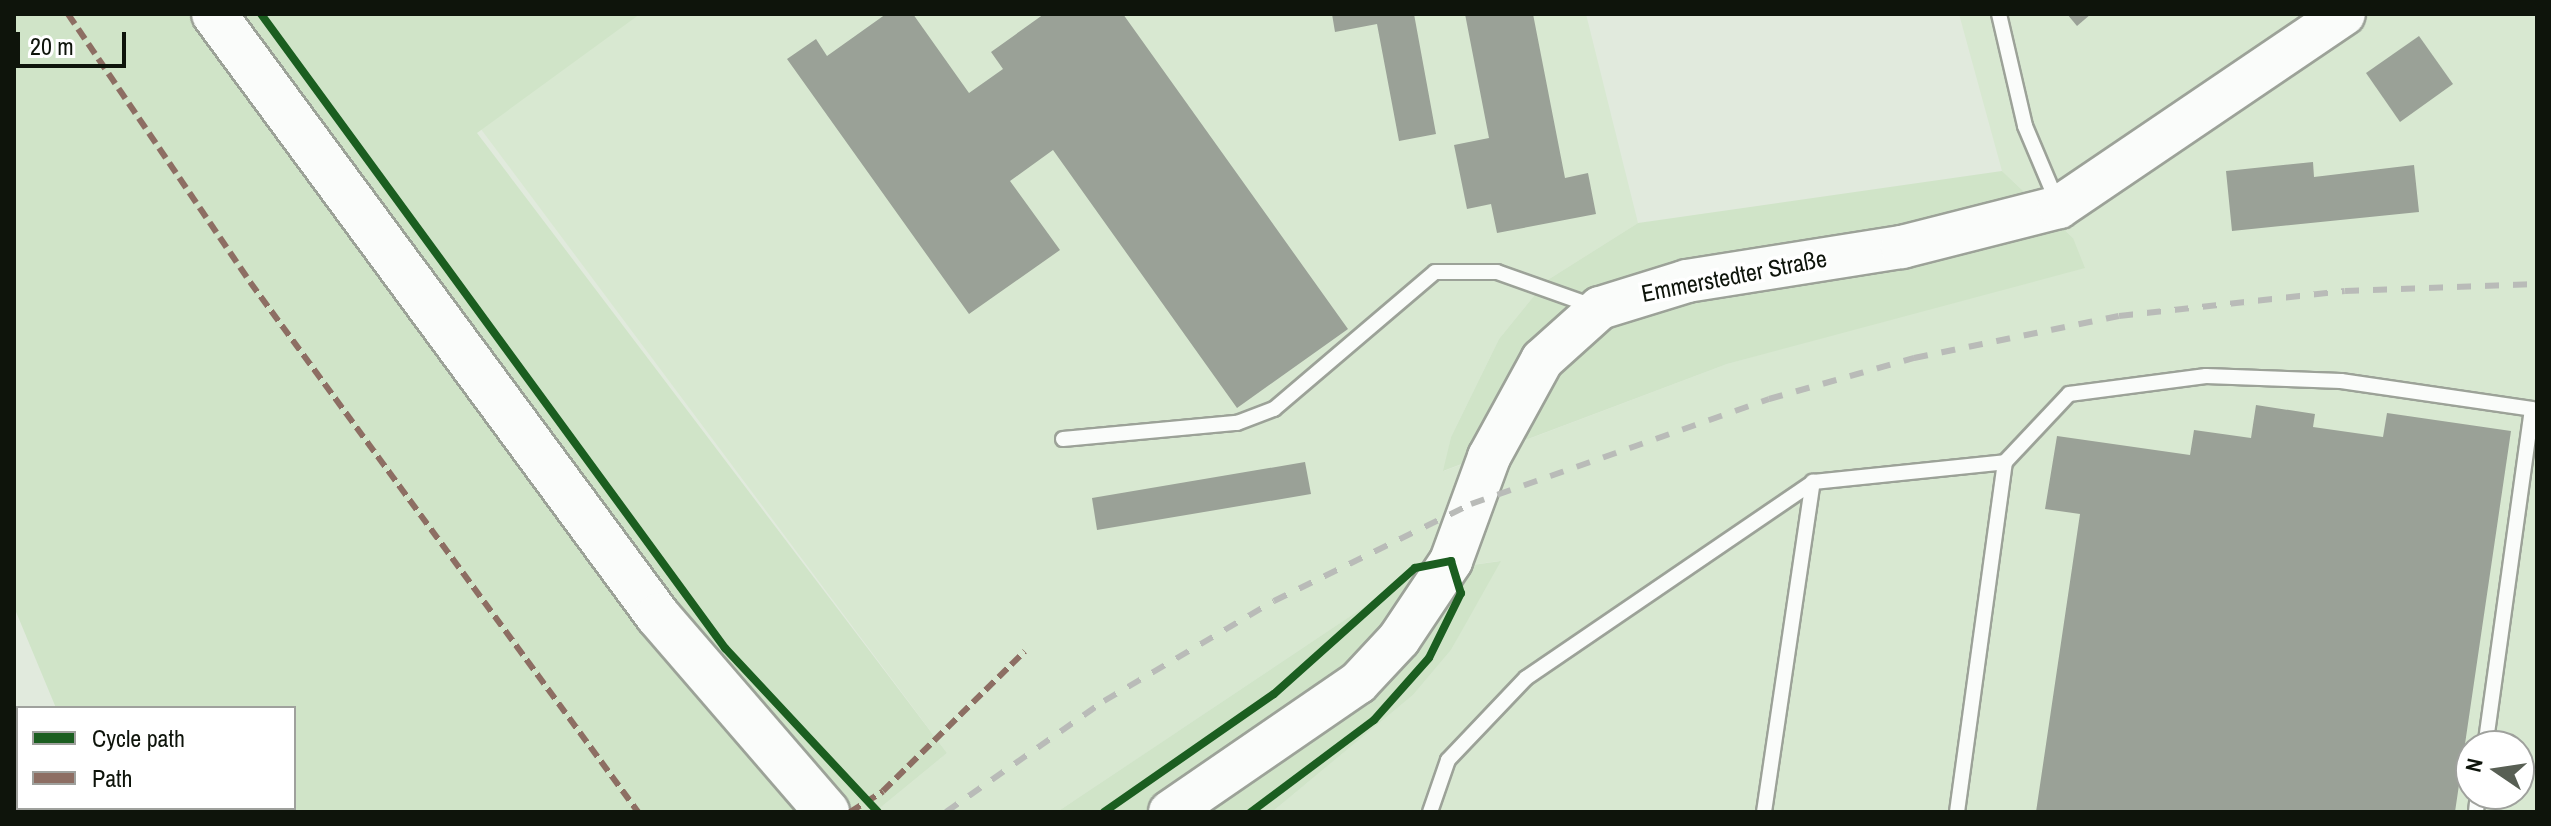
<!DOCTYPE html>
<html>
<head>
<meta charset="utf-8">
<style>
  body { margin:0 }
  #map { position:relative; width:2551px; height:826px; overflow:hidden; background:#e1eadd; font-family:"Archivo Narrow",sans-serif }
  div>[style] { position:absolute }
  .built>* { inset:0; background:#d8e8d1 }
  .green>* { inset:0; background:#d0e4c8 }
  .building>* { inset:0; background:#9aa197 }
  .roads { filter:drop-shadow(2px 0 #9ca298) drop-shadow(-2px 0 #9ca298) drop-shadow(0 2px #9ca298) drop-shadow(0 -2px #9ca298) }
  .lane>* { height:14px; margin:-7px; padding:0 7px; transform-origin:7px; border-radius:7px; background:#fafcfa }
  .secondary>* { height:42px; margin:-21px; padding:0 21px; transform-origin:21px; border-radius:21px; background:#fafcfa }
  .primary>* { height:44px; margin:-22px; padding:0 22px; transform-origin:22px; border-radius:22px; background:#fafcfa }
  .rail>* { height:6px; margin-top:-3px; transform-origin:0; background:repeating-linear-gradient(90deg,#b9bbb8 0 14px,transparent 0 28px) }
  .quiet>* { height:6px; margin-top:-3px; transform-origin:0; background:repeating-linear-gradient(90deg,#8d6e63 0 12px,transparent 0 18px) }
  .cycleway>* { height:8px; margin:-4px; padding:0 4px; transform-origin:4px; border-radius:4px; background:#1b5e20 }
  span { translate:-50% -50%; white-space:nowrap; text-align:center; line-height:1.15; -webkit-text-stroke:7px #fff; paint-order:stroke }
  .street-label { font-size:24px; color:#0e140b }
  .frame { position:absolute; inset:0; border:16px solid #0e140b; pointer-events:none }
  .legend { position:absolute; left:16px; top:706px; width:280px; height:104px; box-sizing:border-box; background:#fff; border:2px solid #9fa19d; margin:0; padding:10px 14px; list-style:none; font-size:24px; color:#0e140b }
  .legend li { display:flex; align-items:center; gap:16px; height:40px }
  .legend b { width:40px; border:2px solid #9fa19d }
  .north { position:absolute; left:2455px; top:730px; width:80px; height:80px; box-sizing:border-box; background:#fff; border:2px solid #9fa19d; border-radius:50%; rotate:283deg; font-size:22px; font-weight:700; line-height:32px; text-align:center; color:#0e140b }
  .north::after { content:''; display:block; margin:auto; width:28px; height:36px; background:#585f54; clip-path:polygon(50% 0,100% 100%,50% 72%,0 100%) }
  .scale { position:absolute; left:16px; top:32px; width:110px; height:36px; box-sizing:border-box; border:4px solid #0e140b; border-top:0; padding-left:10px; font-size:24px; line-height:28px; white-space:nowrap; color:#0e140b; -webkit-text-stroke:6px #fff; paint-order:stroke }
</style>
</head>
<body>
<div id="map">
  <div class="built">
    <i style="clip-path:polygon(evenodd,395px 14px,1586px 14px,1638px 223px,1546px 281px,1499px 339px,1451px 437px,1444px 471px,1727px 364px,2003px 287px,2073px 238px,2002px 171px,1959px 14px,2537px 14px,2537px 812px,1272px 812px,1413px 695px,1451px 650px,1499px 561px,1415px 573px,1057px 812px,875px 812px,947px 753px,395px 14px,2471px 746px,2519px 746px,2519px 794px,2471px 794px,2471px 746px)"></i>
  </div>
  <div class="green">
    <i style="clip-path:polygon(14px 14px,640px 14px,477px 133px,947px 753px,875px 812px,75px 812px,294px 808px,294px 708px,56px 708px,14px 607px)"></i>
    <i style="clip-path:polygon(2002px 171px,2073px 238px,2085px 268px,1727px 364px,1443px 471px,1451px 437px,1499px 339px,1546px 281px,1638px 223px)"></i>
    <i style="clip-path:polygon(1501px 561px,1451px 650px,1413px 695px,1272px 812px,1057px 812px,1415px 573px)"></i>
  </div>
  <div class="building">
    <i style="clip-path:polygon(886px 14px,913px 14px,969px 93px,1003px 69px,991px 52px,1044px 14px,1123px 14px,1348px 329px,1237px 408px,1053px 150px,1010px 181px,1060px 250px,969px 314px,787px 59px,816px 39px,827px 56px)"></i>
    <i style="clip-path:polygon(1332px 14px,1414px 14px,1436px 134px,1399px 141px,1377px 24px,1335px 32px)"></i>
    <i style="clip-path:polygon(1465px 14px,1533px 14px,1565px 178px,1588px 173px,1596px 214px,1497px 233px,1491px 204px,1467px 209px,1454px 145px,1489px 138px)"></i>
    <i style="clip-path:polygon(2067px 14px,2091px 14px,2077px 26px)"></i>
    <i style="clip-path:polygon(2419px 36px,2453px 84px,2400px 122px,2366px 73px)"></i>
    <i style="clip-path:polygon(2313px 162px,2314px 177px,2414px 165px,2419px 212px,2232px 231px,2226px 171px)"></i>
    <i style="clip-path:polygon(2256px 405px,2315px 414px,2313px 427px,2383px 437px,2387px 413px,2511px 431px,2455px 812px,2036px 812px,2080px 514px,2045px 509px,2057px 436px,2190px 455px,2194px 430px,2251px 438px)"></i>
    <i style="clip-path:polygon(1305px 462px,1311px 494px,1097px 530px,1092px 498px)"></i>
  </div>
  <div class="roads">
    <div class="lane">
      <i style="left:1999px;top:14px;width:115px;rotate:76.9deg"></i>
      <i style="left:2025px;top:126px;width:85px;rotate:67.1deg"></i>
      <i style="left:1063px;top:439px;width:175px;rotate:-5.3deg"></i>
      <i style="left:1237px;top:423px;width:40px;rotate:-21deg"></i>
      <i style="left:1274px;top:409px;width:211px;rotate:-40.4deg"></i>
      <i style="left:1435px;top:272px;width:62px"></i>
      <i style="left:1497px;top:272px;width:105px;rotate:19.5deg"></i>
      <i style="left:1430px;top:812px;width:55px;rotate:-70.9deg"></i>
      <i style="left:1448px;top:760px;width:113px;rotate:-46.4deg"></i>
      <i style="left:1526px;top:678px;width:348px;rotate:-34.3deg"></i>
      <i style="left:1813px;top:482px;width:193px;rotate:-5.9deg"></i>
      <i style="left:2005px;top:462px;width:93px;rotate:-46.7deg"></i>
      <i style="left:2069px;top:394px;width:138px;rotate:-7.5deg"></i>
      <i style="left:2206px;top:376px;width:135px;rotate:2.1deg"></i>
      <i style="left:2341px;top:381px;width:193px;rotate:8.3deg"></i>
      <i style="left:2532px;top:409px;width:340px;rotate:97.9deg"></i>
      <i style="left:1764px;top:812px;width:334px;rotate:-81.6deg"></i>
      <i style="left:1957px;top:812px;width:353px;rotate:-82.2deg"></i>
      <i style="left:2476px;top:812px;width:18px;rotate:-84deg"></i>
    </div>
    <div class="secondary">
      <i style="left:1170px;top:812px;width:228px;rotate:-34.5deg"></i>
      <i style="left:1358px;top:683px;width:60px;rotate:-47deg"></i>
      <i style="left:1399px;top:639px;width:94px;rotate:-56.3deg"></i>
      <i style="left:1451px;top:561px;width:111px;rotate:-69.9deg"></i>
      <i style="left:1489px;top:457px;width:111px;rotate:-61.3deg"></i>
      <i style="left:1542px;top:360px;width:78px;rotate:-41.9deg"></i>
      <i style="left:1600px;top:308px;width:91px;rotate:-17.2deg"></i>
      <i style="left:1687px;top:281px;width:218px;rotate:-9deg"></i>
      <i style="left:1902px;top:247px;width:162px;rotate:-14.3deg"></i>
      <i style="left:2059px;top:207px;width:344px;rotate:-34.1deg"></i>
    </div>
    <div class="primary">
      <i style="left:214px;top:14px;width:748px;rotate:53.59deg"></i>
      <i style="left:658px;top:616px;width:259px;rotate:49.2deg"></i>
    </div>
  </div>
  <div class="rail">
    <i style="left:946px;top:812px;width:193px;rotate:-35.1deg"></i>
    <i style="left:1104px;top:701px;width:197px;rotate:-30.5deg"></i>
    <i style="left:1274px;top:601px;width:220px;rotate:-26.2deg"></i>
    <i style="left:1471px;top:504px;width:316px;rotate:-19.4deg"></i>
    <i style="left:1769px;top:399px;width:151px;rotate:-15.8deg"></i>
    <i style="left:1914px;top:358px;width:209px;rotate:-11.6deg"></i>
    <i style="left:2119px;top:316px;width:227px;rotate:-6.3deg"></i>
    <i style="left:2345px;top:291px;width:192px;rotate:-2.1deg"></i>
  </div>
  <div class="quiet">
    <i style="left:68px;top:14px;width:324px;rotate:55.8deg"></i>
    <i style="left:250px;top:282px;width:657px;rotate:53.79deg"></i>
    <i style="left:850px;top:812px;width:39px;rotate:-32deg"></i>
    <i style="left:883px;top:791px;width:199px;rotate:-44.6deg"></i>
  </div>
  <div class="cycleway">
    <i style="left:261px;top:14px;width:786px;rotate:53.8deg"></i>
    <i style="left:725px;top:648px;width:224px;rotate:47deg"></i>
    <i style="left:1104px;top:812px;width:207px;rotate:-34.8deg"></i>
    <i style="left:1274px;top:694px;width:189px;rotate:-41.8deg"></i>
    <i style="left:1415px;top:568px;width:37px;rotate:-11deg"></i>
    <i style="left:1451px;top:561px;width:34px;rotate:73deg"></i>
    <i style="left:1461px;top:593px;width:72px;rotate:116.2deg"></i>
    <i style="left:1429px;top:658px;width:83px;rotate:131.6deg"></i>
    <i style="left:1374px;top:720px;width:154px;rotate:143.2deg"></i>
  </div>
  <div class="street-label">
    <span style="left:1734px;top:276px;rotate:-11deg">Emmerstedter Straße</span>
  </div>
  <div class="frame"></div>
  <ul class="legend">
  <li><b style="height:10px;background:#1b5e20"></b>Cycle path</li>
  <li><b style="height:10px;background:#8d6e63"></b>Path</li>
  </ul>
  <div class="north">N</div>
  <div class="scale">20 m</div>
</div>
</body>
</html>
